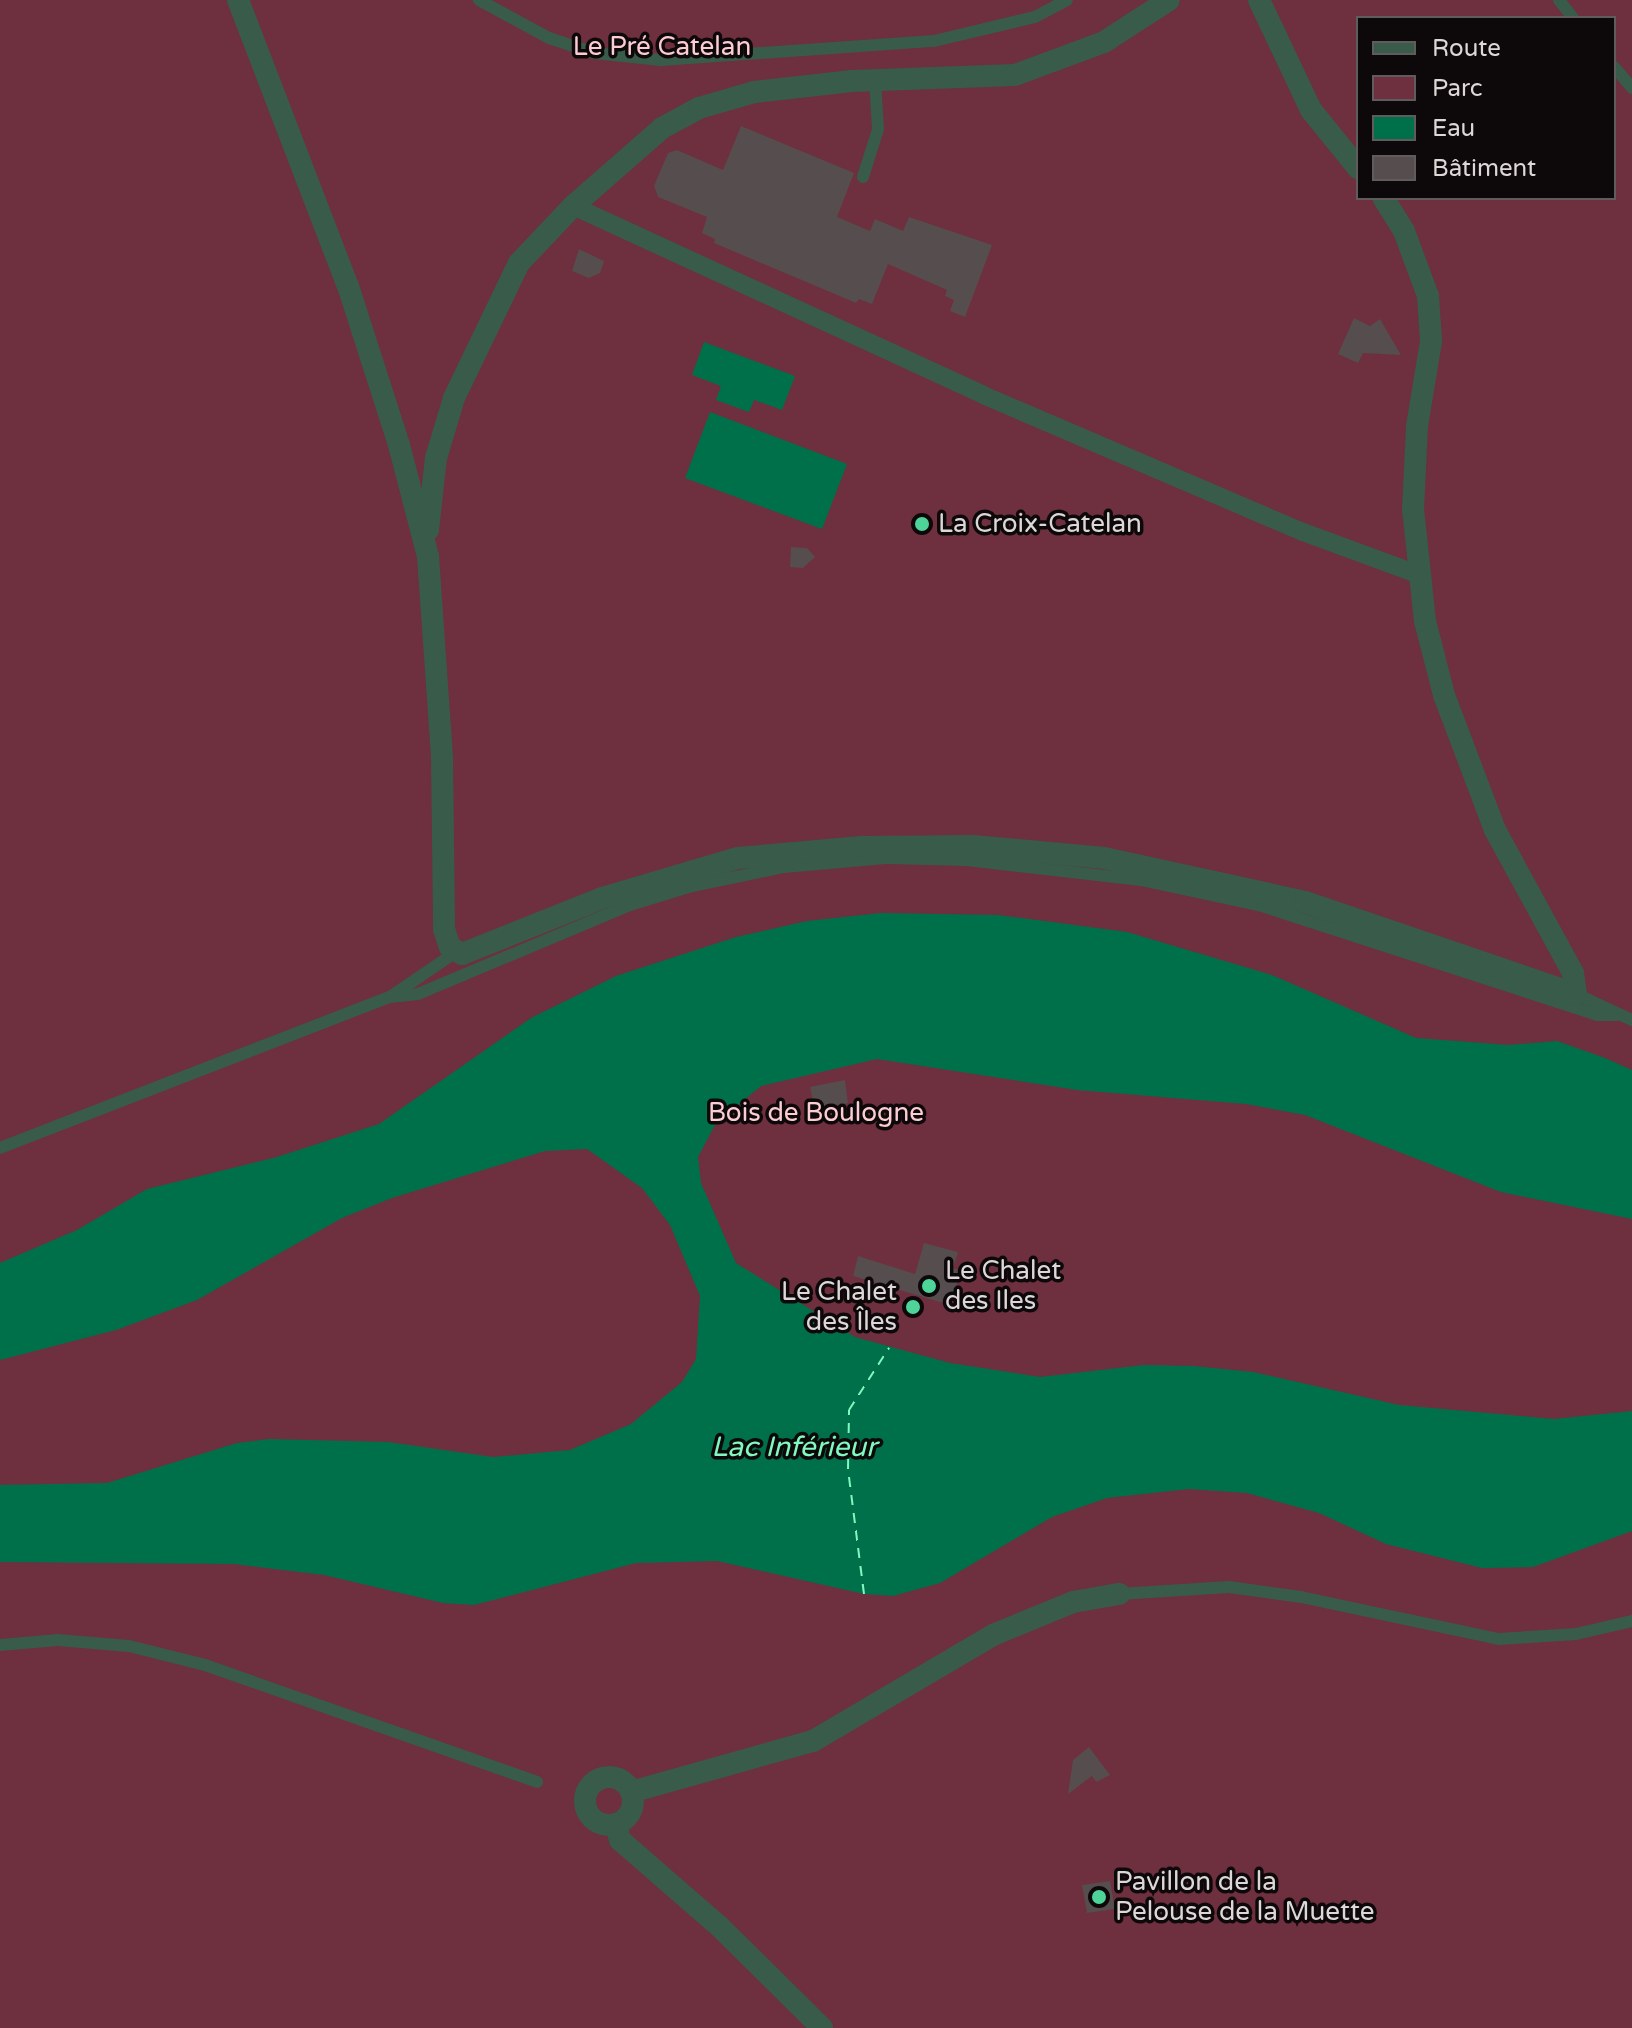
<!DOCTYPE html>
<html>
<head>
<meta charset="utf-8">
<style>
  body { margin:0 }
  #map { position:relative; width:1632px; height:2028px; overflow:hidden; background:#261e20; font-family:"Varela Round",sans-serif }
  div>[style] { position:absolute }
  .green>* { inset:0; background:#6e2f3e }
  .water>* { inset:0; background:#00704a }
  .ferry>* { height:2px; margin-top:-1px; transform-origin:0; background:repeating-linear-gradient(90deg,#7ff9bf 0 10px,transparent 0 18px) }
  .building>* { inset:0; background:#564d4e }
  .service>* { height:12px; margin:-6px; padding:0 6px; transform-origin:6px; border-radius:6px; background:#395b4a }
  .pedestrian>* { height:18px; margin:-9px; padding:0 9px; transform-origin:9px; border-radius:9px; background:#395b4a }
  .minor>* { height:22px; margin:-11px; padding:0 11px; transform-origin:11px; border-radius:11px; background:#395b4a }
  .minor>.ring { margin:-11px; padding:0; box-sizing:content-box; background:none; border:22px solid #395b4a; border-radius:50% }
  .dots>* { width:22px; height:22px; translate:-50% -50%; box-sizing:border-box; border:4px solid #0d090a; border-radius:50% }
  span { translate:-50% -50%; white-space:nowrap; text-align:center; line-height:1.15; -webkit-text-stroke:7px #0d090a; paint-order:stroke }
  .park-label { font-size:26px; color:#fcccd3 }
  .poi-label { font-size:26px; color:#ddd7d8 }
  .left { translate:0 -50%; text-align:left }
  .right { translate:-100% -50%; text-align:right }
  .water-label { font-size:28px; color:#7ff9bf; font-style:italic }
  .legend { position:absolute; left:1356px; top:16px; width:260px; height:184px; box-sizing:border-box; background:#0d090a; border:2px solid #605b5c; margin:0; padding:10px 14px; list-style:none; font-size:24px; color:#ddd7d8 }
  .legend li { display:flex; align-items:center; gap:16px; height:40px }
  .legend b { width:40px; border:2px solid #605b5c }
</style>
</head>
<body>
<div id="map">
  <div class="green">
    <i style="clip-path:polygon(evenodd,0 0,1632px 0,1632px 2028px,0 2028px,0 0,1358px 18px,1614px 18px,1614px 198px,1358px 198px,1358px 18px)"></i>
  </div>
  <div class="water">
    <i style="clip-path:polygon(704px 342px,795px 376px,782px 410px,754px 400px,749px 412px,716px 400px,721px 386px,692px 375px)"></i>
    <i style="clip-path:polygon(710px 412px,847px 464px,822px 529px,685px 478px)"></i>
    <i style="clip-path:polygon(881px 913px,998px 915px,1127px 932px,1272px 975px,1416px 1038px,1509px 1045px,1557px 1041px,1605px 1058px,1632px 1070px,1632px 1219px,1501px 1192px,1305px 1115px,1246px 1104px,1077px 1090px,877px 1059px,761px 1086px,716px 1123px,698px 1157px,701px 1183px,736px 1263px,855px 1337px,950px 1363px,1040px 1377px,1144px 1365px,1194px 1366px,1253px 1372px,1399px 1405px,1554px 1419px,1632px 1411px,1632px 1531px,1533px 1567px,1482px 1568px,1386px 1544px,1319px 1513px,1247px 1493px,1189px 1489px,1107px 1498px,1052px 1517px,940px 1583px,893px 1596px,864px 1594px,717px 1561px,636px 1563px,474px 1605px,443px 1603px,324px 1575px,234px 1564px,0 1562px,0 1485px,107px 1483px,237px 1443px,269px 1439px,388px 1442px,493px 1457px,570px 1450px,631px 1424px,682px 1382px,696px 1359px,700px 1296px,670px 1225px,642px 1188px,587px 1149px,545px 1151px,392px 1198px,342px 1218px,197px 1300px,116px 1330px,0 1360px,0 1263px,77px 1230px,147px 1189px,277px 1157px,379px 1124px,531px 1018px,616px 976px,736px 937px,807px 921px)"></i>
  </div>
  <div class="ferry">
    <i style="left:864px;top:1594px;width:126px;rotate:-97.3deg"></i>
    <i style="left:848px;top:1469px;width:59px;rotate:-89deg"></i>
    <i style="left:849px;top:1410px;width:74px;rotate:-57.2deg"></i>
  </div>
  <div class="building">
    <i style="clip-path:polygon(741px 126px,854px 173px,837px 217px,870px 231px,875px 219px,903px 231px,909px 217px,992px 245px,965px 317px,950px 311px,954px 300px,945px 296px,947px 290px,888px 264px,872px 304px,859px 299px,856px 303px,714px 243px,715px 239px,702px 233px,707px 217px,658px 197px,654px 186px,668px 153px,677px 150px,723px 170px)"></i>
    <i style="clip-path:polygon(579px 249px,604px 261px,600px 273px,589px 278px,572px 271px)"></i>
    <i style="clip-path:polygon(1354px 318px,1370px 326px,1380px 319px,1401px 355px,1363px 353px,1358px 363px,1338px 354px)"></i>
    <i style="clip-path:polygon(791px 547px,807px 548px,815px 557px,803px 568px,790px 567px)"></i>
    <i style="clip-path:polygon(845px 1080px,848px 1103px,815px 1109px,810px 1087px)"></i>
    <i style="clip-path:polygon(924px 1243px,958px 1252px,953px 1268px,961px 1271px,950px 1305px,853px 1276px,858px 1256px,915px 1274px)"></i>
    <i style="clip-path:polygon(1089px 1747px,1110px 1775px,1096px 1782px,1092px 1776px,1068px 1794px,1073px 1760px)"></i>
    <i style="clip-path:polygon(1110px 1881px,1115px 1909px,1087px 1913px,1082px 1885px)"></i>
  </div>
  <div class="service">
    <i style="left:479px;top:0;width:80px;rotate:28.5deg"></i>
    <i style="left:549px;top:38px;width:47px;rotate:18.4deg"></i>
    <i style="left:594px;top:53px;width:67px;rotate:6deg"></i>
    <i style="left:661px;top:60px;width:274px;rotate:-4deg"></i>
    <i style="left:934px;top:41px;width:104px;rotate:-13.4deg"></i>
    <i style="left:1035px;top:17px;width:36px;rotate:-28deg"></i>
    <i style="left:1559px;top:0;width:23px;rotate:52deg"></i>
    <i style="left:1614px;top:67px;width:28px;rotate:49deg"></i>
    <i style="left:863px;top:177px;width:50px;rotate:-72.6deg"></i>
    <i style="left:878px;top:129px;width:49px;rotate:-93.5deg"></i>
    <i style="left:1576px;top:994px;width:62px;rotate:24.9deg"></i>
    <i style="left:390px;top:997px;width:28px;rotate:-6deg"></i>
    <i style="left:418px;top:994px;width:230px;rotate:-22.8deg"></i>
    <i style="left:630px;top:905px;width:65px;rotate:-17deg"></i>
    <i style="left:692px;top:886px;width:94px;rotate:-11.7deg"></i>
    <i style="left:784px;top:867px;width:102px;rotate:-5deg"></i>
    <i style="left:886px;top:858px;width:81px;rotate:1.4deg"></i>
    <i style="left:967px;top:860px;width:175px;rotate:6.6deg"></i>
    <i style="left:1141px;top:880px;width:124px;rotate:12.1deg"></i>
    <i style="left:1262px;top:906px;width:352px;rotate:18deg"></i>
    <i style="left:1597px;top:1015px;width:21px"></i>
    <i style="left:0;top:1148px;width:418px;rotate:-21.2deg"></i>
    <i style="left:390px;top:997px;width:80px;rotate:-34.3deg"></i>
    <i style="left:1119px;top:1594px;width:110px;rotate:-3.6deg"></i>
    <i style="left:1229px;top:1587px;width:73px;rotate:7.9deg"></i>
    <i style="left:1301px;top:1597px;width:202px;rotate:12deg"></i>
    <i style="left:1499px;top:1639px;width:77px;rotate:-3.7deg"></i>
    <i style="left:1576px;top:1634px;width:57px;rotate:-13.1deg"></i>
    <i style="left:0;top:1645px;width:58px;rotate:-4.9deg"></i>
    <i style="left:58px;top:1640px;width:71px;rotate:4.8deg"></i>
    <i style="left:129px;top:1646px;width:78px;rotate:14deg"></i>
    <i style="left:205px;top:1665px;width:352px;rotate:19.4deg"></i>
  </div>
  <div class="pedestrian">
    <i style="left:573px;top:206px;width:451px;rotate:24.7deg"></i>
    <i style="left:983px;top:395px;width:348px;rotate:23.2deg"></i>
    <i style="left:1303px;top:532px;width:121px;rotate:20.2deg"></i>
  </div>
  <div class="minor">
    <i style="left:238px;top:0;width:306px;rotate:69deg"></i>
    <i style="left:348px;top:286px;width:167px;rotate:72.2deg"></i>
    <i style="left:399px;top:445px;width:115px;rotate:75.4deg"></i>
    <i style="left:428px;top:556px;width:202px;rotate:86deg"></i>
    <i style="left:442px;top:758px;width:171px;rotate:89.3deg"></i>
    <i style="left:444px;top:929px;width:19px;rotate:72deg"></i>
    <i style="left:450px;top:947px;width:14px;rotate:30deg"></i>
    <i style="left:462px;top:954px;width:151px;rotate:-21.8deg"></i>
    <i style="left:602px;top:898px;width:142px;rotate:-16.4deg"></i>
    <i style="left:738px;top:858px;width:124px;rotate:-5.1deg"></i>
    <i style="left:862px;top:847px;width:111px;rotate:-0.5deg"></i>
    <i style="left:973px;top:846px;width:132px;rotate:5.2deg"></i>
    <i style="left:1104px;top:858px;width:206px;rotate:12.3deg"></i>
    <i style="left:1305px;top:902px;width:286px;rotate:18.8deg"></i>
    <i style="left:1576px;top:994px;width:21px;rotate:-98deg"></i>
    <i style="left:1573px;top:973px;width:163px;rotate:-118.6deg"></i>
    <i style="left:1495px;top:830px;width:144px;rotate:-110.7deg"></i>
    <i style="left:1444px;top:695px;width:76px;rotate:-104.4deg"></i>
    <i style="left:1425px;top:621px;width:113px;rotate:-96.1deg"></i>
    <i style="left:1413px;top:509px;width:83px;rotate:-87.2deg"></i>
    <i style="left:1417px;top:426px;width:86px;rotate:-80.6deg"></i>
    <i style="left:1431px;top:341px;width:45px;rotate:-93.8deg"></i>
    <i style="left:1428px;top:296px;width:69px;rotate:-110.3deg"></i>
    <i style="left:1404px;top:231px;width:39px;rotate:-122deg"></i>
    <i style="left:1259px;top:0;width:122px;rotate:64.7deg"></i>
    <i style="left:1311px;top:110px;width:75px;rotate:51deg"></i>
    <i style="left:428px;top:530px;width:72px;rotate:-83.7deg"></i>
    <i style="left:436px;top:458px;width:63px;rotate:-73.3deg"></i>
    <i style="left:454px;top:398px;width:150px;rotate:-64.3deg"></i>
    <i style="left:519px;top:263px;width:79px;rotate:-46.5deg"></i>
    <i style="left:573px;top:206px;width:118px;rotate:-41.2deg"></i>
    <i style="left:662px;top:128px;width:42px;rotate:-28.4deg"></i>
    <i style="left:699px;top:108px;width:57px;rotate:-16.2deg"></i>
    <i style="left:754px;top:92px;width:99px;rotate:-6.4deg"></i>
    <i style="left:852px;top:81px;width:163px;rotate:-2.1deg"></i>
    <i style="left:1015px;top:75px;width:95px;rotate:-20.3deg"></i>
    <i style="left:1104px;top:42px;width:77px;rotate:-32.9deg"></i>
    <i class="ring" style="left:585px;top:1777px;width:26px;height:26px"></i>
    <i style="left:631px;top:1792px;width:189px;rotate:-15.7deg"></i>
    <i style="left:813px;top:1741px;width:209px;rotate:-30.5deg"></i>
    <i style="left:993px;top:1635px;width:87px;rotate:-22.4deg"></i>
    <i style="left:1073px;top:1602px;width:47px;rotate:-9.9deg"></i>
    <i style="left:616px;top:1825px;width:16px;rotate:75deg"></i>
    <i style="left:620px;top:1840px;width:131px;rotate:41deg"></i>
    <i style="left:719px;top:1926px;width:145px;rotate:44.7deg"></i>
  </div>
  <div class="dots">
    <i style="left:922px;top:524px;background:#4ed399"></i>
    <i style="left:929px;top:1286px;background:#4ed399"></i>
    <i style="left:913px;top:1307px;background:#4ed399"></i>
    <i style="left:1099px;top:1897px;background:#4ed399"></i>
  </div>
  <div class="park-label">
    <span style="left:662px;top:47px">Le Pré Catelan</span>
    <span style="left:816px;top:1113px">Bois de Boulogne</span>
  </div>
  <div class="poi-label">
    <span class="left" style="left:938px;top:524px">La Croix-Catelan</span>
    <span class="left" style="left:945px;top:1286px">Le Chalet<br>des Iles</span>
    <span class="right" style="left:897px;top:1307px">Le Chalet<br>des Îles</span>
    <span class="left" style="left:1115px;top:1897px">Pavillon de la<br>Pelouse de la Muette</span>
  </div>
  <div class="water-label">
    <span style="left:794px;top:1447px">Lac Inférieur</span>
  </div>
  <ul class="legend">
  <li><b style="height:10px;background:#395b4a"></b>Route</li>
  <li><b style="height:22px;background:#6e2f3e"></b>Parc</li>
  <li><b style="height:22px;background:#00704a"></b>Eau</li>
  <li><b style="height:22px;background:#564d4e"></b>Bâtiment</li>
  </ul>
</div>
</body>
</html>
